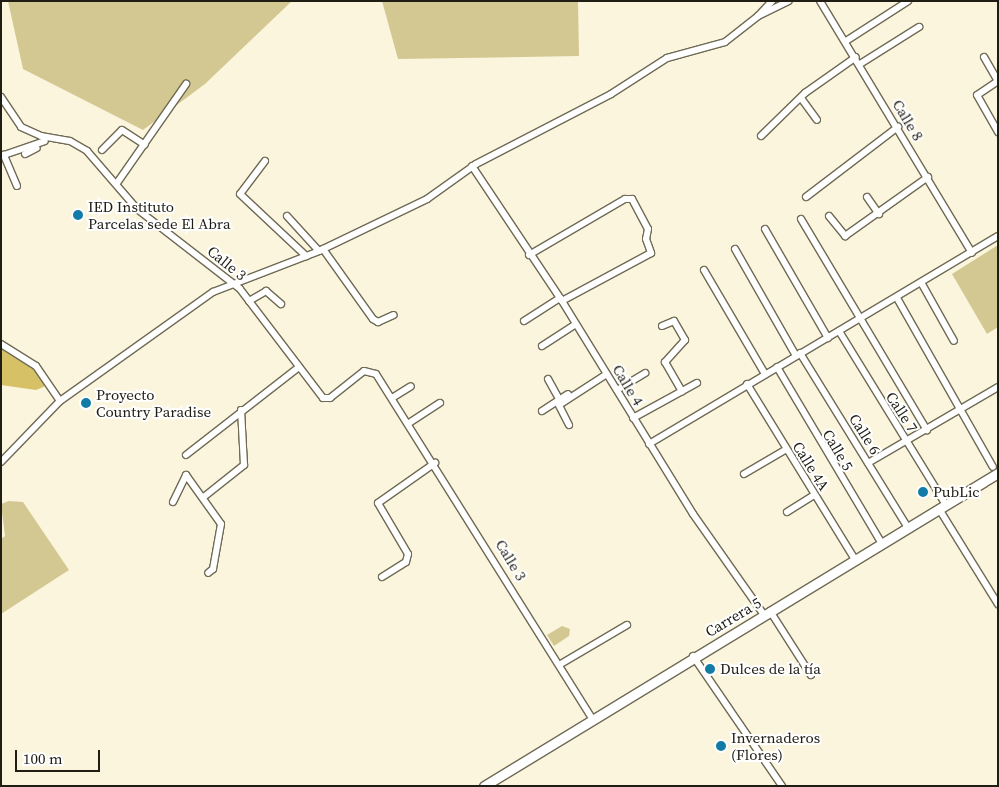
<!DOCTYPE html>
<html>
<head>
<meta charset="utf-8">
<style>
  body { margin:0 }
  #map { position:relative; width:999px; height:787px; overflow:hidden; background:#fbf5dd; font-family:"Source Serif 4",serif }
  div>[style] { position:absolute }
  .green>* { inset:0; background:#d4c892 }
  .forest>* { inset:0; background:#d6c167 }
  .roads { filter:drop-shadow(1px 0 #6f6a55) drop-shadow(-1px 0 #6f6a55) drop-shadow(0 1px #6f6a55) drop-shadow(0 -1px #6f6a55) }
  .minor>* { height:6px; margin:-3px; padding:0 3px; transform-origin:3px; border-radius:3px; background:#fff }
  .secondary>* { height:9px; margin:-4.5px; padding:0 4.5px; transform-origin:4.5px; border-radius:4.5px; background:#fff }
  .dots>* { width:14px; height:14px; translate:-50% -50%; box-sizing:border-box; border:2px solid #fff; border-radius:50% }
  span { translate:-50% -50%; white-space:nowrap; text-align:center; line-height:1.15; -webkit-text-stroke:4px #fff; paint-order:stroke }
  .street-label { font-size:15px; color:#1f1d14 }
  .poi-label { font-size:15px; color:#1f1d14 }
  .left { translate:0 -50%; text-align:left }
  .frame { position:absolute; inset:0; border:2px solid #1f1d14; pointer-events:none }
  .scale { position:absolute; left:15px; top:750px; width:85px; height:22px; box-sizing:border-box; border:2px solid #1f1d14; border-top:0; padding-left:6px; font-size:15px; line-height:18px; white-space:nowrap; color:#1f1d14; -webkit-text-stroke:4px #fff; paint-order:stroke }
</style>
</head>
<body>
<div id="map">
  <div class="green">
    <i style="clip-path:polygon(8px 1px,292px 1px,205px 84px,143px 130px,23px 69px)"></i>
    <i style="clip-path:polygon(382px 1px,578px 1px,579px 56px,398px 59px)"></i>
    <i style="clip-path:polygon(998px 245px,998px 327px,987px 334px,952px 274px)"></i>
    <i style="clip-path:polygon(9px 501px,23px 502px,69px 570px,1px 614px,1px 539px,5px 536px,1px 504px)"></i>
    <i style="clip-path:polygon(562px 626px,570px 629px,569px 636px,554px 646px,547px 635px)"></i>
  </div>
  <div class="forest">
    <i style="clip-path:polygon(1px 348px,35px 367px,48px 385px,36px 390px,1px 385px)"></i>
  </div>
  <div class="roads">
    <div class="minor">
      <i style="left:820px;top:1px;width:294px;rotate:58.9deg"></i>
      <i style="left:759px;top:15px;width:19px;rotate:-47deg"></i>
      <i style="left:846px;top:41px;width:74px;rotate:-32.8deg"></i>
      <i style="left:984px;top:57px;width:28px;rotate:60deg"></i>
      <i style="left:860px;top:64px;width:70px;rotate:-32.1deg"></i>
      <i style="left:998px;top:81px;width:25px;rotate:146deg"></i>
      <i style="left:977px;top:95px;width:43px;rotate:60.4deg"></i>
      <i style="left:1px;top:97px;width:36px;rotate:56deg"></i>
      <i style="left:21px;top:127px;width:22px;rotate:24deg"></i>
      <i style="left:41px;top:136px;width:29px;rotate:10deg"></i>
      <i style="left:70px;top:141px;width:20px;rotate:30deg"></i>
      <i style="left:87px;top:151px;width:77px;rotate:49.2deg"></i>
      <i style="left:137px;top:209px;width:130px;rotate:37.8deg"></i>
      <i style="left:240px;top:289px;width:137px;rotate:52.7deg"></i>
      <i style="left:323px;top:398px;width:7px"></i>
      <i style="left:330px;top:398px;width:43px;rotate:-38.5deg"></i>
      <i style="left:364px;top:371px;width:12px;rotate:14deg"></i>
      <i style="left:376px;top:374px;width:407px;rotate:57.9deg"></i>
      <i style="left:801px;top:98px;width:27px;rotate:54deg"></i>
      <i style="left:761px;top:136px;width:62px;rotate:-44.3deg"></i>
      <i style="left:805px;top:93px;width:62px;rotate:-35.2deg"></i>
      <i style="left:102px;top:150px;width:28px;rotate:-45deg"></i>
      <i style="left:122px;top:130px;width:27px;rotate:33deg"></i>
      <i style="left:25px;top:154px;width:13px;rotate:-27deg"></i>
      <i style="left:265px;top:161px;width:41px;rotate:127.1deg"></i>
      <i style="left:240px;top:194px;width:91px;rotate:43.2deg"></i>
      <i style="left:472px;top:166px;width:162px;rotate:56.3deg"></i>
      <i style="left:562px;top:301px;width:250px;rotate:58.4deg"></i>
      <i style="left:693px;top:514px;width:123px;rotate:54.9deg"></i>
      <i style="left:117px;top:183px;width:121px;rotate:-55.1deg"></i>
      <i style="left:17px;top:186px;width:34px;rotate:-113deg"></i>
      <i style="left:4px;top:155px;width:43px;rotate:-18.9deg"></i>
      <i style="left:806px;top:197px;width:116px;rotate:-37.3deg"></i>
      <i style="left:867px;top:197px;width:21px;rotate:55deg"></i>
      <i style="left:287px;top:216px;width:47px;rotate:47.6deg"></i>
      <i style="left:829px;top:216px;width:26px;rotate:51deg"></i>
      <i style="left:845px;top:236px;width:102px;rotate:-35.4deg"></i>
      <i style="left:801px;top:219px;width:246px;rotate:59.2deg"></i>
      <i style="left:765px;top:229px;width:126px;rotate:60deg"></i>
      <i style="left:323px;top:249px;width:86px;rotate:54.5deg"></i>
      <i style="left:373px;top:319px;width:6px;rotate:31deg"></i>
      <i style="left:378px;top:322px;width:17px;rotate:-24deg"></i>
      <i style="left:735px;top:249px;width:123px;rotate:60.3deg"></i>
      <i style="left:529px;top:255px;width:111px;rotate:-30.3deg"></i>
      <i style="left:625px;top:199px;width:7px"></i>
      <i style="left:632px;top:199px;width:34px;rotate:62deg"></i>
      <i style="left:648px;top:229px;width:10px;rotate:101deg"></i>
      <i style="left:646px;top:239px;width:15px;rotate:70deg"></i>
      <i style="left:651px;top:253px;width:101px;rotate:151.7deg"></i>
      <i style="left:704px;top:270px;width:121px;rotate:59.6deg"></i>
      <i style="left:922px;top:284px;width:65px;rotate:60.7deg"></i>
      <i style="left:897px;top:298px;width:194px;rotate:60.4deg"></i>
      <i style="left:249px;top:301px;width:20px;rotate:-30deg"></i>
      <i style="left:266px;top:291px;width:20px;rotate:41deg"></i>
      <i style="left:524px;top:321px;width:43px;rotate:-32.6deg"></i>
      <i style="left:662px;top:326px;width:13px;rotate:-23deg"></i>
      <i style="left:674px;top:321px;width:22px;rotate:60deg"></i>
      <i style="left:685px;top:340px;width:30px;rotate:132deg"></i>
      <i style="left:665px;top:362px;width:34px;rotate:60deg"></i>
      <i style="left:839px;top:331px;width:204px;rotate:58.4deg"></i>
      <i style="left:1px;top:344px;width:41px;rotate:32.2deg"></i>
      <i style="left:36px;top:366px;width:42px;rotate:55.6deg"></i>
      <i style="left:542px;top:346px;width:40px;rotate:-32.9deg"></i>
      <i style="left:800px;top:353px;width:206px;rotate:58.3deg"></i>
      <i style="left:777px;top:367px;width:206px;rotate:59.3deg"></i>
      <i style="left:548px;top:379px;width:23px;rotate:61deg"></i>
      <i style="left:747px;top:384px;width:208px;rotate:58.4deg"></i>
      <i style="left:617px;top:390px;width:33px;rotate:-31deg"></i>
      <i style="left:392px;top:398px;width:22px;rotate:-32deg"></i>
      <i style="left:542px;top:411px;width:31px;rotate:-33deg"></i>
      <i style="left:633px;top:418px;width:73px;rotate:-28.7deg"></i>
      <i style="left:409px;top:423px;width:37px;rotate:-33deg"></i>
      <i style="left:569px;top:425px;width:22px;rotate:-117deg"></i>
      <i style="left:559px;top:405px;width:57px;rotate:-32.9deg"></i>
      <i style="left:649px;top:444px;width:406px;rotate:-30.8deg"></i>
      <i style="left:186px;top:455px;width:143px;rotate:-37.9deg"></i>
      <i style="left:1px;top:462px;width:85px;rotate:-46deg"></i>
      <i style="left:60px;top:401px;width:188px;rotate:-35.5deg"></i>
      <i style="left:213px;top:292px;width:114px;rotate:-21.1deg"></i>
      <i style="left:319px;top:251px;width:120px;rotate:-25.7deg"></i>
      <i style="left:427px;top:199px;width:60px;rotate:-35.5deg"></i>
      <i style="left:476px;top:164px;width:152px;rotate:-27.4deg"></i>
      <i style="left:611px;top:94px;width:67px;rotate:-32.7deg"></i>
      <i style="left:667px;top:58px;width:60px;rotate:-15.4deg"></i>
      <i style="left:725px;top:42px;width:42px;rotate:-38.2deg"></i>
      <i style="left:758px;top:16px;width:34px;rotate:-26deg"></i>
      <i style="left:868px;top:463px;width:151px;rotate:-30.3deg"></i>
      <i style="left:744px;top:474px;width:48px;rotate:-30.3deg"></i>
      <i style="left:205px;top:496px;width:50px;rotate:-38.5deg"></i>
      <i style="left:244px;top:465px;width:55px;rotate:-93.1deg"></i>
      <i style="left:173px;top:502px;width:30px;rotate:-64deg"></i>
      <i style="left:186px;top:475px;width:60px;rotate:54.5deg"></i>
      <i style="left:221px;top:524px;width:46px;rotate:100.1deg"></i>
      <i style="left:213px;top:569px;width:6px;rotate:141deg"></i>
      <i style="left:939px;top:509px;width:112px;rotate:58.2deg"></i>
      <i style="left:787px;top:512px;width:32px;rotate:-32deg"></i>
      <i style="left:382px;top:577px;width:28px;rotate:-32deg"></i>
      <i style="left:406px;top:562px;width:8px;rotate:-76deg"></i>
      <i style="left:408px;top:554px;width:59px;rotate:-120.5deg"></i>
      <i style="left:378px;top:503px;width:70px;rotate:-35.1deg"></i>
      <i style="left:770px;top:611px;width:76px;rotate:57.4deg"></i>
      <i style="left:693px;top:656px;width:158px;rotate:55.6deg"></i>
      <i style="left:559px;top:665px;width:79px;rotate:-30.5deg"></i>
    </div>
    <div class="secondary">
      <i style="left:484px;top:786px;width:602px;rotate:-31.34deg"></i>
    </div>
  </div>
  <div class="dots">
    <i style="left:78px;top:215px;background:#137ca6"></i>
    <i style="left:86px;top:403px;background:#137ca6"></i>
    <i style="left:923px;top:492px;background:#137ca6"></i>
    <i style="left:710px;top:669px;background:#137ca6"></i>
    <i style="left:721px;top:746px;background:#137ca6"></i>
  </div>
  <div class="street-label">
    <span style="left:908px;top:120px;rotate:59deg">Calle 8</span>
    <span style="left:227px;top:263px;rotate:39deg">Calle 3</span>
    <span style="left:628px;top:385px;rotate:59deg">Calle 4</span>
    <span style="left:902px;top:412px;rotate:57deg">Calle 7</span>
    <span style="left:865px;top:434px;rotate:58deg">Calle 6</span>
    <span style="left:838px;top:450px;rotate:59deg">Calle 5</span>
    <span style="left:811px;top:466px;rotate:58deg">Calle 4A</span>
    <span style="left:511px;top:560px;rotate:59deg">Calle 3</span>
    <span style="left:733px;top:617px;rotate:-31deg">Carrera 5</span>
  </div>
  <div class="poi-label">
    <span class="left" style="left:88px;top:215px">IED Instituto<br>Parcelas sede El Abra</span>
    <span class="left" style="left:96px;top:403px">Proyecto<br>Country Paradise</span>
    <span class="left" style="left:933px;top:492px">PubLic</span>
    <span class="left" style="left:720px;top:669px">Dulces de la tía</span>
    <span class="left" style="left:731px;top:746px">Invernaderos<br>(Flores)</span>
  </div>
  <div class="frame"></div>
  <div class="scale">100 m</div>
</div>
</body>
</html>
